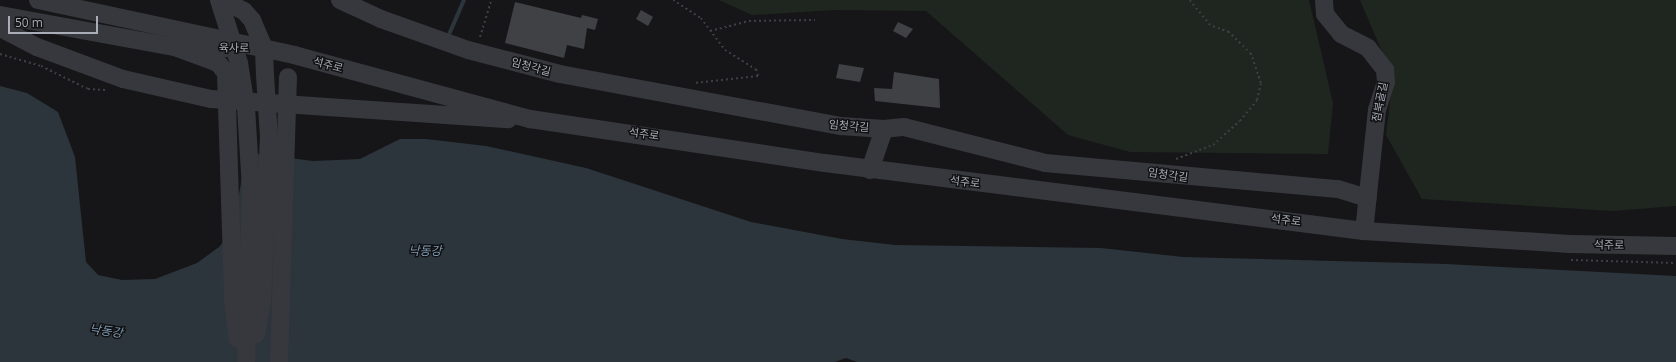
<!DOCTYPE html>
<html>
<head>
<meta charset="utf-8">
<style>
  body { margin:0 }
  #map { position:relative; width:1676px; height:362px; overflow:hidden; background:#161618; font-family:"Open Sans","Noto Sans KR",sans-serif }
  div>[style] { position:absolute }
  .green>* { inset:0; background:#1e261f }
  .water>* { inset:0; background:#2c353c }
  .stream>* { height:3.5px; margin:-1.75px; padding:0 1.75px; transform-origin:1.75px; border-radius:1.75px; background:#2c353c }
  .building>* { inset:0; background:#404145 }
  .path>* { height:2px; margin-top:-1px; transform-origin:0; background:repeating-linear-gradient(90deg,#3d3f44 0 2px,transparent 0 5px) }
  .minor>* { height:18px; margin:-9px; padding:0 9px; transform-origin:9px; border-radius:9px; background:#37383d }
  .minor-bridge>* { height:18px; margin:-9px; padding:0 9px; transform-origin:9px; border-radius:9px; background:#37383d }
  span { translate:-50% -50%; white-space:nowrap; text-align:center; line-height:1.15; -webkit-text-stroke:3px #111113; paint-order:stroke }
  .street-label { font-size:11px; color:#a8adb8 }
  .water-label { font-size:12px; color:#7f9bb3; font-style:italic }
  .scale { position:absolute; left:8px; top:16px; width:90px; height:18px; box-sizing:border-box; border:2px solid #a8adb8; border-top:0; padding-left:5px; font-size:12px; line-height:14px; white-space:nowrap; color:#a8adb8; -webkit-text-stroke:3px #111113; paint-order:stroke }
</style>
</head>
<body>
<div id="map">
  <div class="green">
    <i style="clip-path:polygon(719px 0,1309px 0,1333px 103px,1328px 154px,1130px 152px,1068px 135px,926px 11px,834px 10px,752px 15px)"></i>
    <i style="clip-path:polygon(1360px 0,1676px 0,1676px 206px,1613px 211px,1422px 199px,1386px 135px,1393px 77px)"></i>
  </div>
  <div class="water">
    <i style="clip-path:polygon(0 86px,27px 93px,58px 112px,75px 157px,86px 262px,98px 275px,122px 280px,155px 279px,197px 263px,219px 247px,233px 230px,244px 165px,258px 154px,313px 161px,360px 159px,400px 139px,426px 139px,486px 146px,586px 168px,751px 222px,842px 239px,895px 245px,1101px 248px,1183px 257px,1446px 264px,1676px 276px,1676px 362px,857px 362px,846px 358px,835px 362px,0 362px)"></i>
  </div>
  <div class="stream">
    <i style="left:448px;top:37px;width:40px;rotate:-66.6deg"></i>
  </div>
  <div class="building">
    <i style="clip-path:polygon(515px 2px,581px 18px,582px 15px,598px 19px,595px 30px,587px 28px,584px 49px,567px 45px,564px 58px,505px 43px)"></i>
    <i style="clip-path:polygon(641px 10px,653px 17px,648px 26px,636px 19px)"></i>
    <i style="clip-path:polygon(898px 22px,913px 29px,906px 38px,893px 31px)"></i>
    <i style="clip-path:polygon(839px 64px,864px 68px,860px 82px,836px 78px)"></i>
    <i style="clip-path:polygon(894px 72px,939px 79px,940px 108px,875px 101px,874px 88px,892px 89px)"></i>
  </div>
  <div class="path">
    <i style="left:673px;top:0;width:33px;rotate:33deg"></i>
    <i style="left:701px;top:18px;width:40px;rotate:53deg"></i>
    <i style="left:725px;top:50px;width:36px;rotate:32deg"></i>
    <i style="left:756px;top:69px;width:7px;rotate:74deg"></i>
    <i style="left:758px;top:76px;width:64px;rotate:173.8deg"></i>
    <i style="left:710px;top:31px;width:40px;rotate:-14.4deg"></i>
    <i style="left:749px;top:21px;width:66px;rotate:-0.9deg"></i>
    <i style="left:480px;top:37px;width:39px;rotate:-73deg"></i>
    <i style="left:0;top:54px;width:43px;rotate:16.3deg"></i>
    <i style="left:41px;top:66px;width:52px;rotate:26.1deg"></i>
    <i style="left:88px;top:89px;width:18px;rotate:3deg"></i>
    <i style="left:1176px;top:159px;width:40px;rotate:-21deg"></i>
    <i style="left:1213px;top:145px;width:36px;rotate:-42deg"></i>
    <i style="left:1240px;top:121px;width:27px;rotate:-51deg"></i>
    <i style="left:1257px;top:100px;width:17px;rotate:-77deg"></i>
    <i style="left:1261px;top:83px;width:31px;rotate:-109deg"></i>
    <i style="left:1251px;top:54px;width:31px;rotate:-135deg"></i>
    <i style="left:1229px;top:32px;width:20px;rotate:-160deg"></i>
    <i style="left:1210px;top:25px;width:32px;rotate:-129deg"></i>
    <i style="left:1571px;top:260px;width:105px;rotate:1.6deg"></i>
  </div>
  <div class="minor">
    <i style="left:38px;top:0;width:262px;rotate:12.1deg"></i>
    <i style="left:294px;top:55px;width:245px;rotate:15.2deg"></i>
    <i style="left:530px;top:119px;width:298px;rotate:8.5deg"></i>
    <i style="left:825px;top:163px;width:543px;rotate:7.19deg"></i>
    <i style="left:1364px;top:231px;width:206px;rotate:3.6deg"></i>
    <i style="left:1570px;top:244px;width:106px;rotate:1.1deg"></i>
    <i style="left:223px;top:0;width:24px;rotate:28deg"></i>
    <i style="left:244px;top:11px;width:12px;rotate:48deg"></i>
    <i style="left:252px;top:20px;width:30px;rotate:67deg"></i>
    <i style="left:264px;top:48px;width:27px;rotate:88deg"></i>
    <i style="left:340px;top:0;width:45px;rotate:24.9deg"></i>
    <i style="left:381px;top:19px;width:92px;rotate:19.6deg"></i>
    <i style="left:468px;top:50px;width:95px;rotate:14.6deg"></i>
    <i style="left:560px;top:74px;width:286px;rotate:10.5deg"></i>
    <i style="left:841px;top:126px;width:43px;rotate:4deg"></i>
    <i style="left:884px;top:129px;width:20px;rotate:-6deg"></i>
    <i style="left:904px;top:127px;width:146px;rotate:14.3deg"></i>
    <i style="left:1045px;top:163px;width:294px;rotate:5.1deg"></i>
    <i style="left:1338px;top:189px;width:31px;rotate:17deg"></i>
    <i style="left:1324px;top:0;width:14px;rotate:86deg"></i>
    <i style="left:1325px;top:14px;width:26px;rotate:51deg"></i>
    <i style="left:1341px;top:34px;width:30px;rotate:27deg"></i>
    <i style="left:1368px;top:48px;width:28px;rotate:52deg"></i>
    <i style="left:1385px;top:70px;width:12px;rotate:85deg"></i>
    <i style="left:1386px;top:82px;width:29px;rotate:108deg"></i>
    <i style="left:1377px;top:110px;width:122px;rotate:96.1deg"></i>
    <i style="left:0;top:15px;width:178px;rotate:10.4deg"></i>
    <i style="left:175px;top:47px;width:52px;rotate:1.1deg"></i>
    <i style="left:0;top:28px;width:42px;rotate:27.2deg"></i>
    <i style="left:37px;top:47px;width:92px;rotate:20.4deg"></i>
    <i style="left:123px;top:79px;width:90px;rotate:12.8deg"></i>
    <i style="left:211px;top:99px;width:298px;rotate:3.9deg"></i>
    <i style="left:870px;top:170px;width:43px;rotate:-71.1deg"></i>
  </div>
  <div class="minor-bridge">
    <i style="left:219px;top:0;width:66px;rotate:72.4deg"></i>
    <i style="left:239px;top:63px;width:45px;rotate:81deg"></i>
    <i style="left:246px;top:107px;width:81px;rotate:86.5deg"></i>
    <i style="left:251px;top:188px;width:174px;rotate:91.6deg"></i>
    <i style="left:175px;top:47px;width:46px;rotate:20.4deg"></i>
    <i style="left:218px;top:63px;width:13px;rotate:51deg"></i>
    <i style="left:226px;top:73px;width:228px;rotate:88.2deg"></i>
    <i style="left:233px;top:301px;width:38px;rotate:83deg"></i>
    <i style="left:256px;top:334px;width:33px;rotate:-79deg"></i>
    <i style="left:262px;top:302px;width:164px;rotate:-87.6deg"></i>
    <i style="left:269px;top:138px;width:63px;rotate:-93.6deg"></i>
    <i style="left:279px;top:362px;width:285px;rotate:-88.2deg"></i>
  </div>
  <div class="street-label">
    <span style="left:234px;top:48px;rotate:1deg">육사로</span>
    <span style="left:328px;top:65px;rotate:15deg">석주로</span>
    <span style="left:531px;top:67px;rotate:15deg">임청각길</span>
    <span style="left:1380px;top:102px;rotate:-79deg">점북골길</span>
    <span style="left:849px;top:126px;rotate:5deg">임청각길</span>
    <span style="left:644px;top:134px;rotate:8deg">석주로</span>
    <span style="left:1168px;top:175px;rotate:8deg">임청각길</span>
    <span style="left:965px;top:182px;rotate:7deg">석주로</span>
    <span style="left:1286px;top:220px;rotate:7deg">석주로</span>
    <span style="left:1609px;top:245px;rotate:1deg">석주로</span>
  </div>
  <div class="water-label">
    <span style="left:425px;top:251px">낙동강</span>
    <span style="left:106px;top:331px;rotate:8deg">낙동강</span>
  </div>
  <div class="scale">50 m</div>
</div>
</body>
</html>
